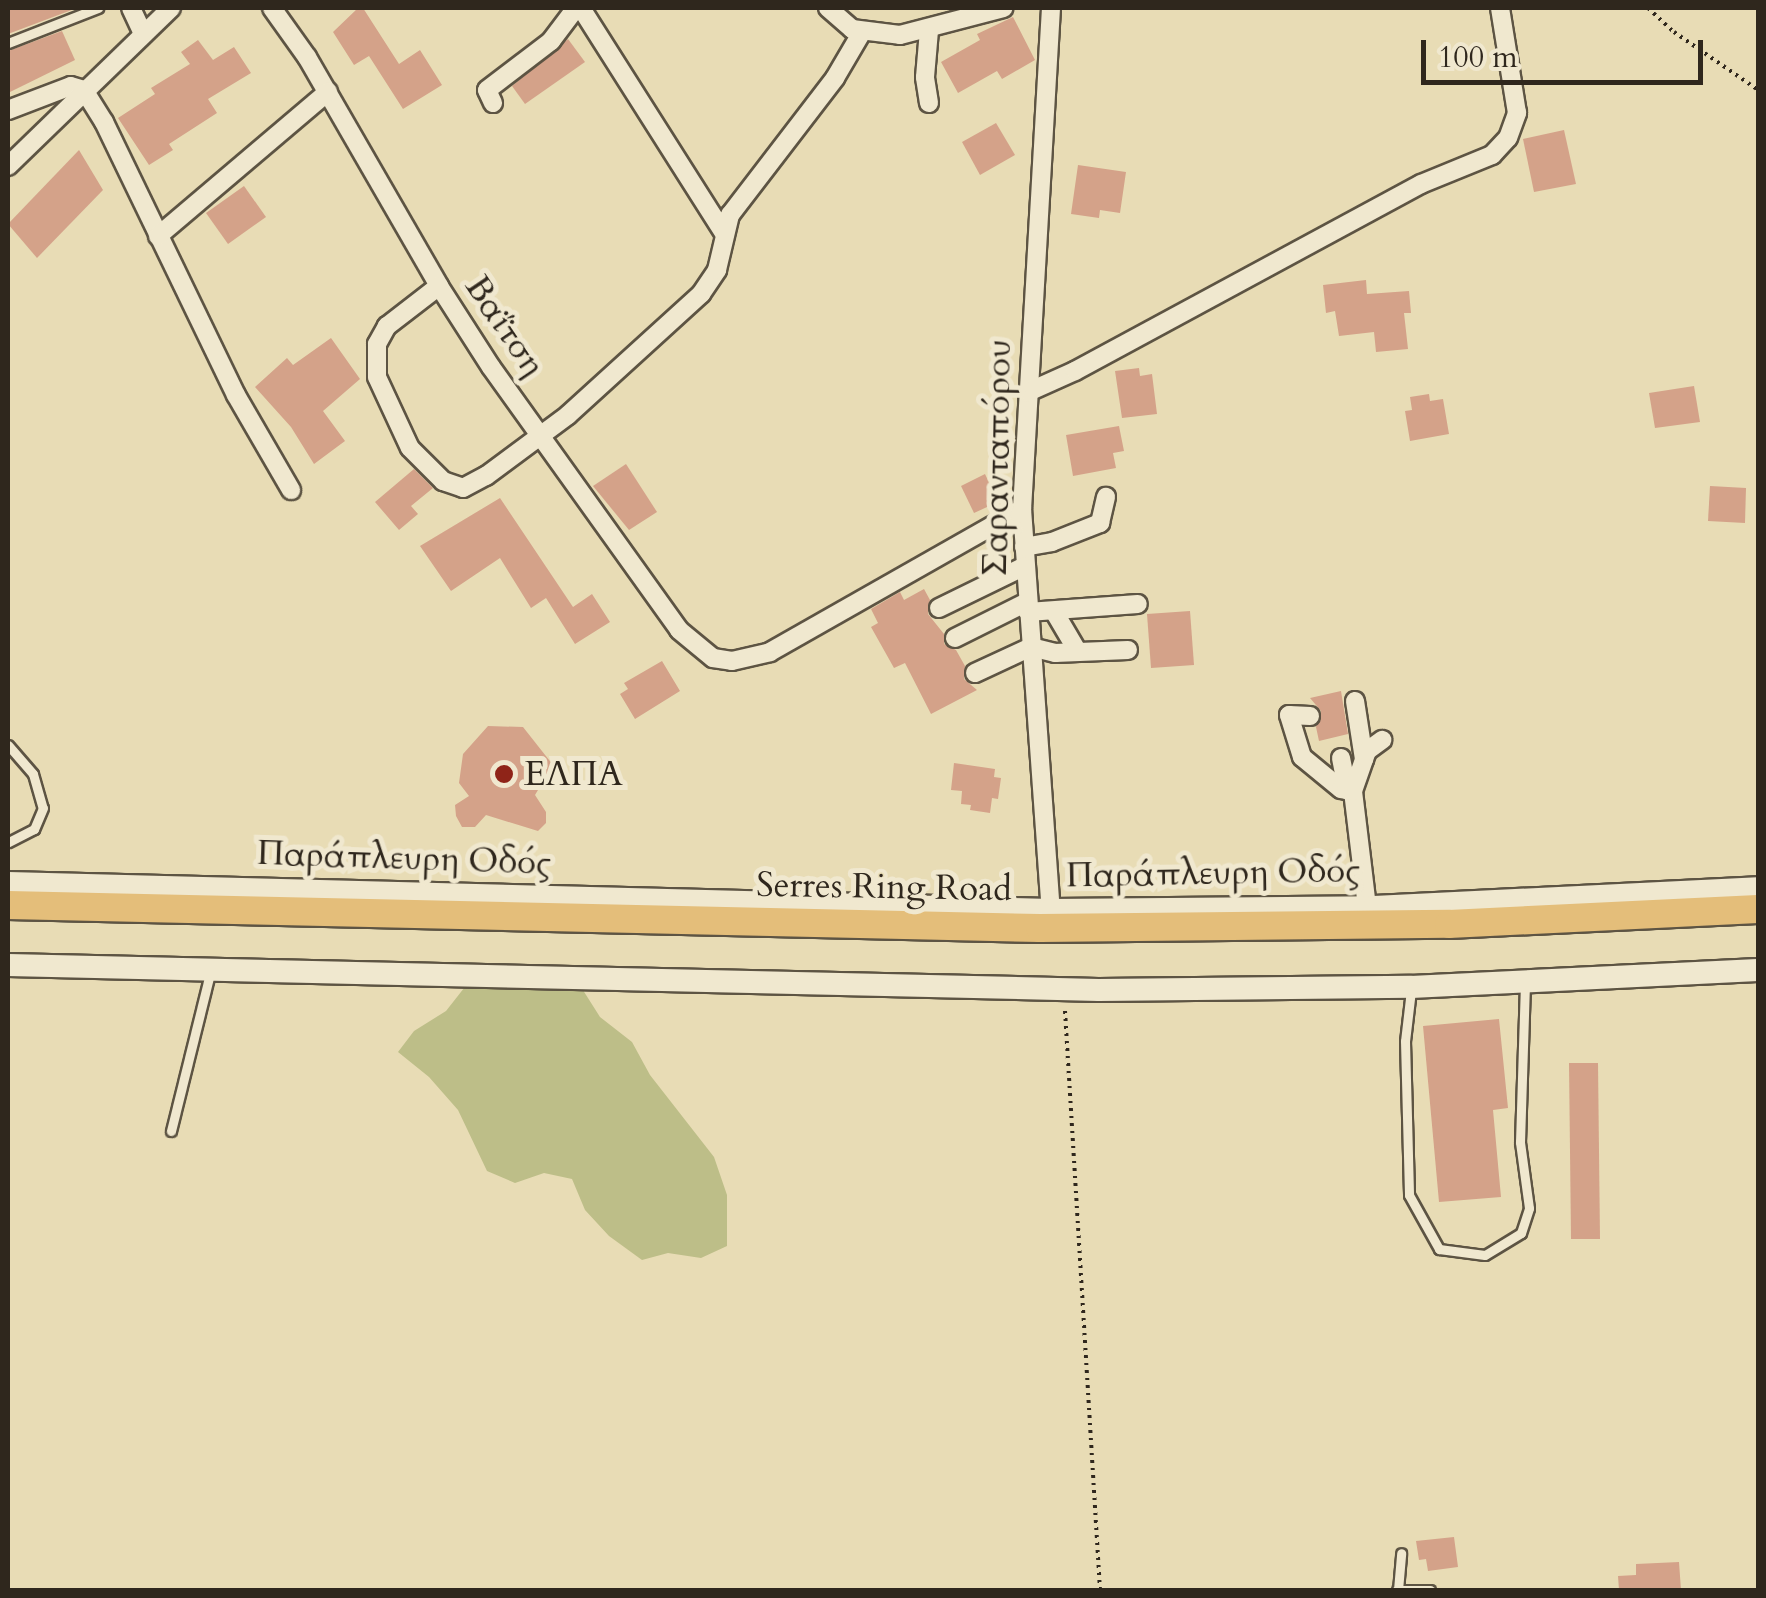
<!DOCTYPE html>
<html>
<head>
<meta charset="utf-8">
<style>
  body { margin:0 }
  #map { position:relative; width:1766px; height:1598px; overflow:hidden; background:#e8dcb5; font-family:Cardo,serif }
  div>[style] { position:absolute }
  .green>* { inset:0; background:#bdbe88 }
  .building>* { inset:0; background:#d4a289 }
  .path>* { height:4px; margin-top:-2px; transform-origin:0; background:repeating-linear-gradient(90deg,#2f271d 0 2.5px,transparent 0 7.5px) }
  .roads { filter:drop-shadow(2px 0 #5d5443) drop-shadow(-2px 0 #5d5443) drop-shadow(0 2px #5d5443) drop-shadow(0 -2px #5d5443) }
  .service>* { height:9px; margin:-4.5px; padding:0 4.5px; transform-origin:4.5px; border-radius:4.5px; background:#f0e8cf }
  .minor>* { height:18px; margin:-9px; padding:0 9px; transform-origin:9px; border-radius:9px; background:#f0e8cf }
  .tertiary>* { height:22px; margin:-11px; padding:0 11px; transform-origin:11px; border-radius:11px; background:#f0e8cf }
  .primary>* { height:28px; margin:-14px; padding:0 14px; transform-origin:14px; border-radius:14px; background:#e4be7a }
  .dots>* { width:28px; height:28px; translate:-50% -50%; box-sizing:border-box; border:5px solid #f0e8cf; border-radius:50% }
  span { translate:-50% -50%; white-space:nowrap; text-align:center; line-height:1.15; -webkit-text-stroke:10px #f0e8cf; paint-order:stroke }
  .street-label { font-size:35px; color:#2f271d }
  .poi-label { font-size:35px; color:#2f271d }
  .left { translate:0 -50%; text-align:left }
  .frame { position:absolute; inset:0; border:10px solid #2f271d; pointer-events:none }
  .scale { position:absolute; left:1421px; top:40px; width:282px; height:45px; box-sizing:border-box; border:5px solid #2f271d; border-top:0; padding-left:12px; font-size:30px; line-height:35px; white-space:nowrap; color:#2f271d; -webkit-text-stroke:8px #f0e8cf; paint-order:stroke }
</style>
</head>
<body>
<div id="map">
  <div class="green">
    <i style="clip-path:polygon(468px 983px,581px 987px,600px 1017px,632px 1042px,650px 1075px,714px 1157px,727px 1195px,727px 1246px,701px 1258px,668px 1253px,642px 1260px,609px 1236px,585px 1210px,572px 1179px,544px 1173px,515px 1183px,487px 1171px,458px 1110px,429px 1077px,398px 1052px,414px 1031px,446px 1011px)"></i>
  </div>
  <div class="building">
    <i style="clip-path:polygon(8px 8px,77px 8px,8px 34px)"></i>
    <i style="clip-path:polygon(358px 8px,363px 8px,399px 64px,420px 50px,442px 85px,403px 109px,369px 56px,354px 65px,333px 32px)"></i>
    <i style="clip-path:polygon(1013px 17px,1035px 60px,1002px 79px,997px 71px,958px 93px,941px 62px,980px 40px,977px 34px)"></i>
    <i style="clip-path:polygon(62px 31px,75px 60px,8px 93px,8px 51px)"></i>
    <i style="clip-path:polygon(568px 39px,585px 62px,525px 104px,512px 86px)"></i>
    <i style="clip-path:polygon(198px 40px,213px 60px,234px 47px,251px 73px,208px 99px,217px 113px,169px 144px,173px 150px,149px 165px,118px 118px,155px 94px,151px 88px,190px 64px,181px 52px)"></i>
    <i style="clip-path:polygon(996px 123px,1015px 155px,980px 175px,962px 142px)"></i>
    <i style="clip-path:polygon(1564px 130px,1576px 184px,1534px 192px,1523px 139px)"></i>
    <i style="clip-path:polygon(79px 150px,103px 190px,37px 258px,8px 224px)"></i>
    <i style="clip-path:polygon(1078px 165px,1126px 172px,1120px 213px,1100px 210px,1099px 218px,1071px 214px)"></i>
    <i style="clip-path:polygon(244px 186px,266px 217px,228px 244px,206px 213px)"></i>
    <i style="clip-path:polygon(1366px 280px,1367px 294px,1409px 291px,1411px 313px,1404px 313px,1408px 349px,1376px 352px,1374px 332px,1339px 336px,1335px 311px,1326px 313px,1323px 285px)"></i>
    <i style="clip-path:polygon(331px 338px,360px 379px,323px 411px,345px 441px,314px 464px,291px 427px,255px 387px,287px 358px,293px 365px)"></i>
    <i style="clip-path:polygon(1139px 368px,1140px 376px,1152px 374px,1157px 414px,1122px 418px,1115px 371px)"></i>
    <i style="clip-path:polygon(1694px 386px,1700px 422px,1655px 428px,1649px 393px)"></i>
    <i style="clip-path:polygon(1429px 394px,1430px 401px,1443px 399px,1449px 434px,1410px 441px,1405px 411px,1412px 410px,1410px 397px)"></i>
    <i style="clip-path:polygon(1119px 426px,1124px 451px,1113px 453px,1116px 468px,1073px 476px,1066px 435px)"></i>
    <i style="clip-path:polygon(626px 464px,657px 512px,629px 530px,593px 486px)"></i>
    <i style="clip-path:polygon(414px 469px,433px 488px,411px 506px,418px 514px,399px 530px,375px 502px)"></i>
    <i style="clip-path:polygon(985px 474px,998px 502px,974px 513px,961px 486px)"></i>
    <i style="clip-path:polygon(1710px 486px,1746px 488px,1745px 523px,1708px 521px)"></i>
    <i style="clip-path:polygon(500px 498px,573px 607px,592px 594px,610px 622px,575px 644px,546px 598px,531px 608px,500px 558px,451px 591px,420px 546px)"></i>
    <i style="clip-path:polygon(924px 589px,930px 600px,928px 614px,944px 634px,944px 644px,956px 650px,965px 666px,964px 679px,977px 690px,931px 714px,905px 663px,894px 668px,871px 627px,878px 623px,871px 609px,900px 592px,904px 600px)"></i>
    <i style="clip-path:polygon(1190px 611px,1194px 665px,1151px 668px,1147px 614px)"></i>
    <i style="clip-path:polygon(662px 661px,680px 691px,635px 719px,620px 694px,628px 689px,624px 683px)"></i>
    <i style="clip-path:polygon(1341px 691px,1348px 734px,1319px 741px,1316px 727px,1321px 711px,1310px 698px)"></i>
    <i style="clip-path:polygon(488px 726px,523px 727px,553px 765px,535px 795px,546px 812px,546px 823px,538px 831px,486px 815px,475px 827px,462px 827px,456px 816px,455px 805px,469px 796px,459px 783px,463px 754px)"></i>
    <i style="clip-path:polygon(954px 763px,995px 769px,994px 777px,1001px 778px,998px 799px,992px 798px,990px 813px,970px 810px,971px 805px,961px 804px,962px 791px,951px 790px)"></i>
    <i style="clip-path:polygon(1499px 1019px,1508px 1108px,1493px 1110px,1501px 1197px,1439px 1202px,1423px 1026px)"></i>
    <i style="clip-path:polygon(1569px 1063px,1598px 1063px,1600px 1239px,1571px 1239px)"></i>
    <i style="clip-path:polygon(1454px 1537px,1458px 1567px,1428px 1571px,1426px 1559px,1419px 1560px,1416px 1541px)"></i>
    <i style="clip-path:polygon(1679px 1562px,1681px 1590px,1619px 1590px,1618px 1576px,1636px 1575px,1636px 1564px)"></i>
  </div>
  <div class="path">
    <i style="left:1648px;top:8px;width:35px;rotate:43deg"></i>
    <i style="left:1674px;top:32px;width:102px;rotate:34.6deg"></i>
    <i style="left:1065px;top:1011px;width:580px;rotate:86.54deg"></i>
  </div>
  <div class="roads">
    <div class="service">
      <i style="left:8px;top:43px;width:97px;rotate:-21.3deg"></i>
      <i style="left:8px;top:745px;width:38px;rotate:49deg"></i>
      <i style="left:33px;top:774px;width:35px;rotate:74deg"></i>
      <i style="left:43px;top:808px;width:23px;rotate:113deg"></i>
      <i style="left:34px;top:829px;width:29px;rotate:153deg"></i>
      <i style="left:1411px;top:990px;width:51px;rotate:96.7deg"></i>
      <i style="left:1405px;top:1041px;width:154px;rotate:88.5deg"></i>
      <i style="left:1409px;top:1195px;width:62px;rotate:60.9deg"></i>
      <i style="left:1439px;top:1249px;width:46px;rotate:7.4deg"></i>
      <i style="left:1485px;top:1255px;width:42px;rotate:-31.4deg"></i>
      <i style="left:1521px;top:1233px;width:26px;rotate:-72deg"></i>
      <i style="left:1529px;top:1208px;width:67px;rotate:-97.8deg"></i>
      <i style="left:1520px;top:1142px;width:160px;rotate:-88.2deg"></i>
      <i style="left:171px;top:1131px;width:163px;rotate:-76.1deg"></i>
      <i style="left:1397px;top:1590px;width:33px"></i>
      <i style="left:1398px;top:1590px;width:37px;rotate:-85deg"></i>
    </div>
    <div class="minor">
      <i style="left:131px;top:8px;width:29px;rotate:65deg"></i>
      <i style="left:272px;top:8px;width:60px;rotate:54.5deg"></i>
      <i style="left:307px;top:57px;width:264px;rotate:60deg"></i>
      <i style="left:439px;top:286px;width:96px;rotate:57.3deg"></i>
      <i style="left:491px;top:367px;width:323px;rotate:54.4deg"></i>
      <i style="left:679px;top:630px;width:44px;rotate:39.5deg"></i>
      <i style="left:713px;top:658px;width:19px;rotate:9deg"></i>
      <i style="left:732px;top:661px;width:39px;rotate:-13deg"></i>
      <i style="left:770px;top:652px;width:290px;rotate:-29.6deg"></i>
      <i style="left:581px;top:8px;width:265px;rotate:57.6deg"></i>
      <i style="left:828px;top:8px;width:32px;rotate:41deg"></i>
      <i style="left:852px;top:29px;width:48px;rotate:7.1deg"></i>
      <i style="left:900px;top:35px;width:107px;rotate:-14.6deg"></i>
      <i style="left:1051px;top:8px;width:502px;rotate:93.31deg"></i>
      <i style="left:1022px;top:509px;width:402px;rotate:85.9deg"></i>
      <i style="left:493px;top:103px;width:14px;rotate:-115deg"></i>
      <i style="left:487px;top:90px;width:81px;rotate:-37.4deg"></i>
      <i style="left:551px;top:41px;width:41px;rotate:-52.9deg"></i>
      <i style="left:929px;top:103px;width:26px;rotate:-99deg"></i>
      <i style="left:925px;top:77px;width:47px;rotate:-85.1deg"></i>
      <i style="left:8px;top:110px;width:67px;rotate:-20.9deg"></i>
      <i style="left:71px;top:86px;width:14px;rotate:17deg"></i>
      <i style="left:84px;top:90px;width:38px;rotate:58deg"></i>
      <i style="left:104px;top:122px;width:303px;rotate:64.2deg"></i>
      <i style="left:236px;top:395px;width:110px;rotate:59.9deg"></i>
      <i style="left:8px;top:166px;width:227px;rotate:-44.1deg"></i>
      <i style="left:158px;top:236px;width:223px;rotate:-40.3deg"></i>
      <i style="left:439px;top:286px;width:66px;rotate:142.4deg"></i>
      <i style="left:387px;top:326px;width:21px;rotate:119deg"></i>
      <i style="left:377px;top:344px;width:33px;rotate:90deg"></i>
      <i style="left:377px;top:377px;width:78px;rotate:65.1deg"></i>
      <i style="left:410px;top:448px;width:47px;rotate:45deg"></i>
      <i style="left:443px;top:481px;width:21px;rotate:19deg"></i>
      <i style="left:463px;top:488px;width:26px;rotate:-28deg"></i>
      <i style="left:486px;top:476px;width:102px;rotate:-36.6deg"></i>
      <i style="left:568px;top:415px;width:180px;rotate:-42.3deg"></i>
      <i style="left:701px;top:294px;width:29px;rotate:-56deg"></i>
      <i style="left:717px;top:270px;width:57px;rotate:-76.7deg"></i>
      <i style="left:730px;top:215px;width:173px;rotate:-52.5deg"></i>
      <i style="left:835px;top:78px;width:53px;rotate:-59.6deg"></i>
      <i style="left:1028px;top:392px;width:51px;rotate:-24.1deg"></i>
      <i style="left:1075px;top:371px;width:393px;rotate:-28.4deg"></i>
      <i style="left:1421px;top:184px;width:77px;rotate:-22.2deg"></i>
      <i style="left:1492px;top:155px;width:23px;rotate:-47deg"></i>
      <i style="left:1508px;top:138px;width:27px;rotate:-70deg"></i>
      <i style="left:1517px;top:113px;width:106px;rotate:-99.2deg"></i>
      <i style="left:1024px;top:547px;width:28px;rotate:-10deg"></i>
      <i style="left:1052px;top:542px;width:52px;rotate:-21.6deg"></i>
      <i style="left:1100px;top:523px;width:27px;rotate:-77deg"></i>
      <i style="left:939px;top:608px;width:96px;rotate:-26deg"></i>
      <i style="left:1028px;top:612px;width:110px;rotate:-4.2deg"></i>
      <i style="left:1055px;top:613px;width:45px;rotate:59.5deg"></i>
      <i style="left:955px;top:638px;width:80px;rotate:-26.6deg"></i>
      <i style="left:975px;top:673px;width:62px;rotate:-24.9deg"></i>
      <i style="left:1031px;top:647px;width:25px;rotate:14deg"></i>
      <i style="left:1055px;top:653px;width:73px;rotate:-2.4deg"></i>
      <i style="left:1355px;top:701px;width:59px;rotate:81.2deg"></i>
      <i style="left:1310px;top:716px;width:21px;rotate:-177deg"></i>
      <i style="left:1289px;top:715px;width:44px;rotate:72.8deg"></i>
      <i style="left:1302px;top:757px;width:50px;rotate:39.4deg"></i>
      <i style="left:1341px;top:789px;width:12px;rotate:9deg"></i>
      <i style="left:1341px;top:758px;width:33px;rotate:79deg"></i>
      <i style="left:1367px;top:907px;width:117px;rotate:-96.9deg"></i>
      <i style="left:1353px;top:791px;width:42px;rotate:-70.7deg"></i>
      <i style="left:1367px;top:751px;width:19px;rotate:-36deg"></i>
    </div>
    <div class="tertiary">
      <i style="left:8px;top:883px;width:1043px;rotate:1.48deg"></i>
      <i style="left:1051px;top:910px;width:323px;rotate:-0.5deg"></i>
      <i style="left:1374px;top:907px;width:384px;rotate:-2.8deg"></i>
      <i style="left:8px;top:965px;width:1091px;rotate:1.31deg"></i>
      <i style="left:1099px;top:990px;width:312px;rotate:-0.6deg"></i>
      <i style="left:1411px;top:987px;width:347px;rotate:-2.8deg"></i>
    </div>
    <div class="primary">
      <i style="left:8px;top:905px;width:1032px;rotate:1.28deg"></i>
      <i style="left:1040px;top:928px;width:409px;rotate:-0.6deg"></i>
      <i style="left:1449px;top:924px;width:309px;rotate:-2.8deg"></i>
    </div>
  </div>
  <div class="dots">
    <i style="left:504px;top:774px;background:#8f2418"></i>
  </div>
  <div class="street-label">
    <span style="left:505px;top:326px;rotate:56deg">Βαΐτση</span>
    <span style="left:997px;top:458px;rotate:-89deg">Σαρανταπόρου</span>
    <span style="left:404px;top:858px;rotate:2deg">Παράπλευρη Οδός</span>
    <span style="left:1213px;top:873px;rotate:-1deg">Παράπλευρη Οδός</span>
    <span style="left:884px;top:887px;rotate:1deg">Serres Ring Road</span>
  </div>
  <div class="poi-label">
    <span class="left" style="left:524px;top:774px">ΕΛΠΑ</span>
  </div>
  <div class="frame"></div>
  <div class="scale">100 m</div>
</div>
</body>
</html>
